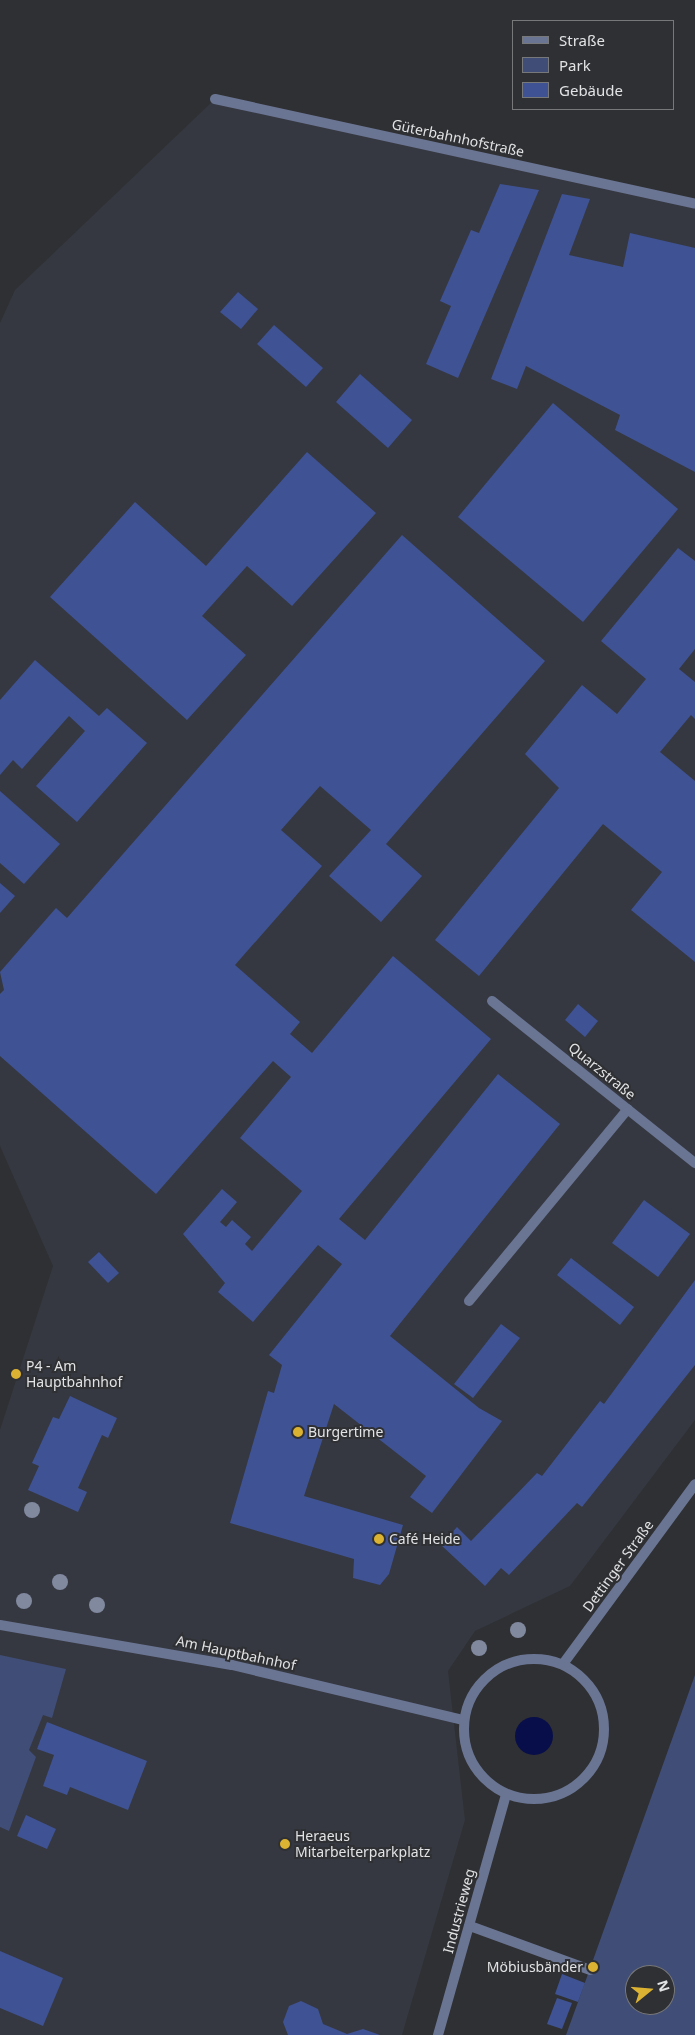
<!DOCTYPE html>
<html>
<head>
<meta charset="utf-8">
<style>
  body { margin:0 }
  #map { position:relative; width:695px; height:2035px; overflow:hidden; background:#2f3033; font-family:"Noto Sans",sans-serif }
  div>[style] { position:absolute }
  .built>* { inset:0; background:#353841 }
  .green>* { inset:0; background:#404d76 }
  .water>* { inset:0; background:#080e49 }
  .round { border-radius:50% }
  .building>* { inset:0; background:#3f5293 }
  .service>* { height:10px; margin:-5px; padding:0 5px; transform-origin:5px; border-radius:5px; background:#6a7593 }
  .minor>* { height:10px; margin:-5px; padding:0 5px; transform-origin:5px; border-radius:5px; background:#6a7593 }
  .tertiary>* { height:10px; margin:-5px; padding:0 5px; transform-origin:5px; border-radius:5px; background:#6a7593 }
  .tertiary>.ring { margin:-5px; padding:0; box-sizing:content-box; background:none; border:10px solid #6a7593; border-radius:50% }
  .trees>* { width:16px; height:16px; margin:-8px; border-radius:50%; background:#81899f }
  .dots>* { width:14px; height:14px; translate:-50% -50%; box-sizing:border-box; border:2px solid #2f3033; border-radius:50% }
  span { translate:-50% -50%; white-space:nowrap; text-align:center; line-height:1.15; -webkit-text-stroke:4px #2f3033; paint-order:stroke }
  .street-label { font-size:14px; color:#e2e3e5 }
  .poi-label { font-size:14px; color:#e2e3e5 }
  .left { translate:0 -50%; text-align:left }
  .right { translate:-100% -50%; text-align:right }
  .legend { position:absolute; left:512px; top:20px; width:162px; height:90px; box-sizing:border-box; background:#2f3033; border:1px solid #77787a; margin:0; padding:6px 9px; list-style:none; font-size:15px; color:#e2e3e5 }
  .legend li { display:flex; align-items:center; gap:10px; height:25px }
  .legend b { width:25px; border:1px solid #77787a }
  .north { position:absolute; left:625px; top:1965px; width:50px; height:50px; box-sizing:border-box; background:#2f3033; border:1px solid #77787a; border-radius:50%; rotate:73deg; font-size:14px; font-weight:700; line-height:20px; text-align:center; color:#e2e3e5 }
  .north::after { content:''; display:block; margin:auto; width:18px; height:22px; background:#dcb233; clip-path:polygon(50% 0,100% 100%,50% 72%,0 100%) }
</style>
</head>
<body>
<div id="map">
  <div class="built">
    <i style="clip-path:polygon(215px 99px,695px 204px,695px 1420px,570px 1586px,475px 1631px,448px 1671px,465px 1820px,402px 2035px,0 2035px,0 1430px,53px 1266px,0 1146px,0 323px,15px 290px)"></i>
  </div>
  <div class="green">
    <i style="clip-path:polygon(0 1655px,66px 1669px,52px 1718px,43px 1715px,29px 1750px,36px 1757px,9px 1831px,0 1827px)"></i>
    <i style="clip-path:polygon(evenodd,695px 1675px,695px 2035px,566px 2035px,578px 2002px,695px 1675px,635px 1975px,665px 1975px,665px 2005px,635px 2005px,635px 1975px)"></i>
  </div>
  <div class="water">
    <i class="round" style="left:515px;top:1717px;width:38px;height:38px"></i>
  </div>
  <div class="building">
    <i style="clip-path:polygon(500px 184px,539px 190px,458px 378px,426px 364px,451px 306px,440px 301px,471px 230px,479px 233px)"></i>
    <i style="clip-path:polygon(562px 194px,590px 199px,569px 255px,623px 267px,630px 233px,695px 248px,695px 472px,615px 430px,620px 415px,526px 366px,517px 389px,491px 379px)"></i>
    <i style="clip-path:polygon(238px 292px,258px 309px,241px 329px,220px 312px)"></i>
    <i style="clip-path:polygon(274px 325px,323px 368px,306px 387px,257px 344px)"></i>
    <i style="clip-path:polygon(360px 374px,412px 420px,388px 448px,336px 402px)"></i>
    <i style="clip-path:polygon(553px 403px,678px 509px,583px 622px,458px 517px)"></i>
    <i style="clip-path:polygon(307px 452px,376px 513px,292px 606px,247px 566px,202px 616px,246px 655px,187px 720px,50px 597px,135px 502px,206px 566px)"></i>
    <i style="clip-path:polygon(402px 535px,545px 661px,386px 844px,422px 876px,381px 922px,329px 876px,371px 830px,320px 786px,281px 830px,322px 866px,235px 965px,300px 1022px,290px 1034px,312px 1053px,393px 956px,491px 1039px,339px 1219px,365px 1240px,498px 1074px,560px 1124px,390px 1336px,479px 1408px,502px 1421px,432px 1513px,410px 1497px,426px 1476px,334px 1404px,304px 1496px,403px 1525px,389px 1574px,380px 1585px,353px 1578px,354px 1559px,230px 1523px,268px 1391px,274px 1393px,282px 1365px,269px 1355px,342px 1264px,318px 1245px,253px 1322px,218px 1292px,225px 1283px,183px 1234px,222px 1189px,237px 1202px,220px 1222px,226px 1227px,232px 1220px,251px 1237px,245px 1244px,252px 1251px,302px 1191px,240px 1138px,291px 1077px,273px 1061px,156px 1194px,0 1056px,0 994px,4px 990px,0 972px,56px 908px,67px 918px)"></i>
    <i style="clip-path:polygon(678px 548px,695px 561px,695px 649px,679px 669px,695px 682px,695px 719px,691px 715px,660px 752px,695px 781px,695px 962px,631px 910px,662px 872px,603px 824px,479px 976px,435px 940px,559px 788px,525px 754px,582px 685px,617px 714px,646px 679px,601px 641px)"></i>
    <i style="clip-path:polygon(35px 660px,99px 716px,107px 708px,147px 743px,77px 822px,36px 786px,85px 731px,69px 716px,22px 769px,13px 760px,0 775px,0 700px)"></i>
    <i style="clip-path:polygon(0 791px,60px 844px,24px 884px,0 863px)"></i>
    <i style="clip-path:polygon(0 883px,15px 896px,0 913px)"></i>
    <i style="clip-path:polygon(578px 1004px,598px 1021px,585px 1037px,565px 1020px)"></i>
    <i style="clip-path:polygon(644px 1200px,690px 1234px,658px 1277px,612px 1243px)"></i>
    <i style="clip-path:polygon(99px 1252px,119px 1273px,108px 1283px,88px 1262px)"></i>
    <i style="clip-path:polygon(571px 1258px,634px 1307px,620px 1325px,557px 1275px)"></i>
    <i style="clip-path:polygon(695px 1280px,695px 1365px,582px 1507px,577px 1503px,509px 1575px,501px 1568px,485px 1586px,441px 1545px,457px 1527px,471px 1541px,537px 1473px,542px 1476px,600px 1401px,604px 1404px)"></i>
    <i style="clip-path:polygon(501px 1324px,520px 1338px,473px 1398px,454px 1384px)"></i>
    <i style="clip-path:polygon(70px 1396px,117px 1418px,108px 1438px,102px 1435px,78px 1488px,87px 1492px,78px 1512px,28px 1490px,39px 1466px,32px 1463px,53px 1417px,59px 1419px)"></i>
    <i style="clip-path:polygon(47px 1722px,147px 1761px,128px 1810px,70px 1787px,67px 1795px,43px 1786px,54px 1755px,37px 1749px)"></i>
    <i style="clip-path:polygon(26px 1815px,56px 1829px,47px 1849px,17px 1836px)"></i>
    <i style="clip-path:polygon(0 1951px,63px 1978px,43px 2026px,0 2008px)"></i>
    <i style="clip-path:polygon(562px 1974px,585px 1983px,578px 2002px,555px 1994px)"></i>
    <i style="clip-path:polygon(557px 1998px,572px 2003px,562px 2029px,547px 2024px)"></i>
    <i style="clip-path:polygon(301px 2001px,318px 2009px,323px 2024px,347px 2034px,363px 2029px,380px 2035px,288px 2035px,283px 2022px,289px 2006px)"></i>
  </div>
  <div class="service">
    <i style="left:469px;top:1301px;width:249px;rotate:-50.4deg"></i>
    <i style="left:470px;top:1926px;width:128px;rotate:20.1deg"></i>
  </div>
  <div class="minor">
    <i style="left:215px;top:99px;width:491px;rotate:12.3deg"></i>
    <i style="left:492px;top:1001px;width:260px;rotate:38.6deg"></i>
    <i style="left:0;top:1625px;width:235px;rotate:9.8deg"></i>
    <i style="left:232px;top:1665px;width:237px;rotate:13.4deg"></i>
  </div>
  <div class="tertiary">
    <i class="ring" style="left:464px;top:1659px;width:130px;height:130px"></i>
    <i style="left:563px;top:1664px;width:223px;rotate:-53.7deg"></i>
    <i style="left:438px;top:2035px;width:250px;rotate:-74.2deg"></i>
  </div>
  <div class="trees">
    <i style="left:32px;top:1510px"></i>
    <i style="left:60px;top:1582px"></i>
    <i style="left:24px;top:1601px"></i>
    <i style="left:97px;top:1605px"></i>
    <i style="left:518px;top:1630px"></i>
    <i style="left:479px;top:1648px"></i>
  </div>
  <div class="dots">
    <i style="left:16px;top:1374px;background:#dcb233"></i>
    <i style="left:298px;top:1432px;background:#dcb233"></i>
    <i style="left:379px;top:1539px;background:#dcb233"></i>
    <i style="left:285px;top:1844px;background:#dcb233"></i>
    <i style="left:593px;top:1967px;background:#dcb233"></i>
  </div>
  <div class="street-label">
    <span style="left:458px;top:138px;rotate:12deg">Güterbahnhofstraße</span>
    <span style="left:602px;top:1071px;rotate:39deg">Quarzstraße</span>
    <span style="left:618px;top:1566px;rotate:-54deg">Dettinger Straße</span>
    <span style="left:236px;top:1653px;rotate:12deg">Am Hauptbahnhof</span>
    <span style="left:459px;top:1911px;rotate:-75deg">Industrieweg</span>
  </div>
  <div class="poi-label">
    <span class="left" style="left:26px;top:1374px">P4 - Am<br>Hauptbahnhof</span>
    <span class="left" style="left:308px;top:1432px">Burgertime</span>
    <span class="left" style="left:389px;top:1539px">Café Heide</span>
    <span class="left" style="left:295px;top:1844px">Heraeus<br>Mitarbeiterparkplatz</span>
    <span class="right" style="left:583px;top:1967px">Möbiusbänder</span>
  </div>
  <ul class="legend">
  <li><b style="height:6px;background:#6a7593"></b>Straße</li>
  <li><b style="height:14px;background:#404d76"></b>Park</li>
  <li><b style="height:14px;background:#3f5293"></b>Gebäude</li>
  </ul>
  <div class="north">N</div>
</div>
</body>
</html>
